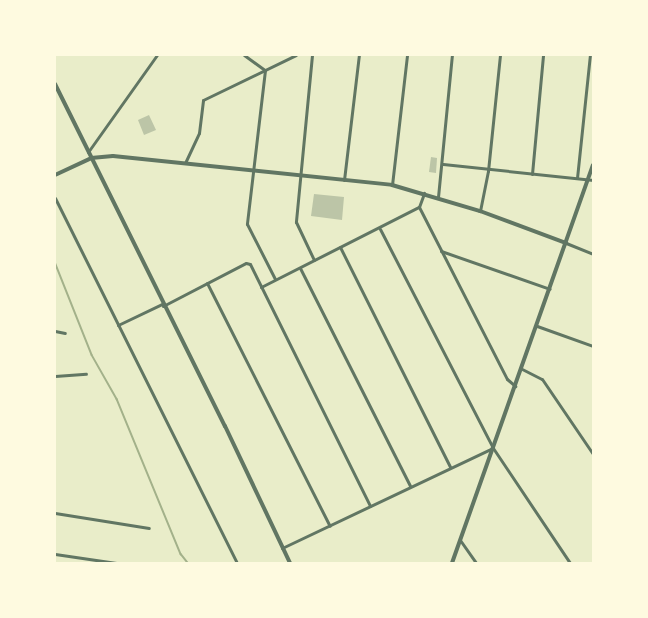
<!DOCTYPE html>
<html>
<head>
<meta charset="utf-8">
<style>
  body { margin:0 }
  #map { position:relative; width:648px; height:618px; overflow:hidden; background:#e9edc9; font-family:"Varela Round",sans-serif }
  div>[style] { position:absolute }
  .stream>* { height:1.5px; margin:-0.75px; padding:0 0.75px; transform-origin:0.75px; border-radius:0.75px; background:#a3b18a }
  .building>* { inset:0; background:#bcc5a7 }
  .minor>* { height:3px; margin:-1.5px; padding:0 1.5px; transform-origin:1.5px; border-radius:1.5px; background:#617663 }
  .tertiary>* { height:4px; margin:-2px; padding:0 2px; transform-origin:2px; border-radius:2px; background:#617663 }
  span { translate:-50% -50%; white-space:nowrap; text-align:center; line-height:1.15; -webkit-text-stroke:3px #fefae0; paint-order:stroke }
  .frame { position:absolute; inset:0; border:56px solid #fefae0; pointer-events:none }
</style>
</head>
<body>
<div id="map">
  <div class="stream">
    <i style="left:55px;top:262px;width:100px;rotate:68.3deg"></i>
    <i style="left:92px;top:355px;width:51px;rotate:60.4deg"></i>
    <i style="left:117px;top:399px;width:168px;rotate:67.6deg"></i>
    <i style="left:181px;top:554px;width:11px;rotate:52deg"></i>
  </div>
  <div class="building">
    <i style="clip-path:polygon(149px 115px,156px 130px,144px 135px,138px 120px)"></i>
    <i style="clip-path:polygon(431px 157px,437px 158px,436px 173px,429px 172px)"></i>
    <i style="clip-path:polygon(314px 194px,344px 197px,342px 220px,311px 216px)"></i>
  </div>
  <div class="minor">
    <i style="left:244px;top:55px;width:26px;rotate:36deg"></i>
    <i style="left:265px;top:70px;width:155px;rotate:96.7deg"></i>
    <i style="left:247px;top:224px;width:62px;rotate:63deg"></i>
    <i style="left:312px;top:55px;width:168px;rotate:95.5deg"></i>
    <i style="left:296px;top:222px;width:42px;rotate:64.7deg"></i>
    <i style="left:88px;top:152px;width:119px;rotate:-54.6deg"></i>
    <i style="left:185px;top:163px;width:33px;rotate:-65deg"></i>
    <i style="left:199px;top:133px;width:33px;rotate:-83deg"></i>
    <i style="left:203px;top:100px;width:103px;rotate:-25.8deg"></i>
    <i style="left:443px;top:164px;width:151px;rotate:6.1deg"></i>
    <i style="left:532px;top:174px;width:120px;rotate:-84.7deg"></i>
    <i style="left:577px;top:178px;width:124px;rotate:-84deg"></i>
    <i style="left:344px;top:180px;width:126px;rotate:-83.2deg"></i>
    <i style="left:392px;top:185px;width:131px;rotate:-83.4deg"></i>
    <i style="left:438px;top:197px;width:143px;rotate:-84.4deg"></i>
    <i style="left:55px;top:198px;width:408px;rotate:63.5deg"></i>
    <i style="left:419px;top:207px;width:193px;rotate:62.9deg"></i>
    <i style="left:507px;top:379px;width:11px;rotate:41deg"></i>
    <i style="left:480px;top:211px;width:41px;rotate:-78.7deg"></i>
    <i style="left:488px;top:171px;width:117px;rotate:-84.1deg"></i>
    <i style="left:380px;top:229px;width:246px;rotate:62.7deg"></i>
    <i style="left:493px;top:448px;width:138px;rotate:56.2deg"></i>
    <i style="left:566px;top:243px;width:29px;rotate:22deg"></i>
    <i style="left:340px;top:247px;width:246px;rotate:63.4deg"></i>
    <i style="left:441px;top:251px;width:115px;rotate:19.2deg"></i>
    <i style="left:300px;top:268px;width:244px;rotate:63.2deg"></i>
    <i style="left:207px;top:283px;width:272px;rotate:63.2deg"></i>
    <i style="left:261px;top:287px;width:177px;rotate:-26.9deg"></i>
    <i style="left:419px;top:207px;width:15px;rotate:-70deg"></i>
    <i style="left:163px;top:306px;width:93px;rotate:-27.4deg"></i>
    <i style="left:246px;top:263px;width:4px;rotate:14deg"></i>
    <i style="left:250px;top:264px;width:270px;rotate:63.6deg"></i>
    <i style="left:118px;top:325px;width:49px;rotate:-25.5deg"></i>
    <i style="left:537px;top:326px;width:59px;rotate:19.7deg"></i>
    <i style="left:55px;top:331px;width:10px;rotate:11deg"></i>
    <i style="left:522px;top:369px;width:22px;rotate:27deg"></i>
    <i style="left:542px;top:379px;width:91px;rotate:55.8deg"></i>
    <i style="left:55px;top:376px;width:31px;rotate:-4deg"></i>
    <i style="left:55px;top:513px;width:95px;rotate:9.1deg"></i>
    <i style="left:460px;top:540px;width:28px;rotate:55deg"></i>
    <i style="left:282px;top:548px;width:233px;rotate:-25.4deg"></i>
    <i style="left:55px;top:554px;width:62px;rotate:8.4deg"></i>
  </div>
  <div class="tertiary">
    <i style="left:55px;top:84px;width:382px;rotate:63.6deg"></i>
    <i style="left:225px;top:426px;width:152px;rotate:64.6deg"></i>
    <i style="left:55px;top:175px;width:40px;rotate:-25deg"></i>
    <i style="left:91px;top:158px;width:22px;rotate:-5deg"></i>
    <i style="left:113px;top:156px;width:281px;rotate:5.9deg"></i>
    <i style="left:392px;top:185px;width:92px;rotate:16.5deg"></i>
    <i style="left:480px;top:211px;width:92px;rotate:20.4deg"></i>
    <i style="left:452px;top:563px;width:422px;rotate:-70.5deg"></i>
  </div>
  <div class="frame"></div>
</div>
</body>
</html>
